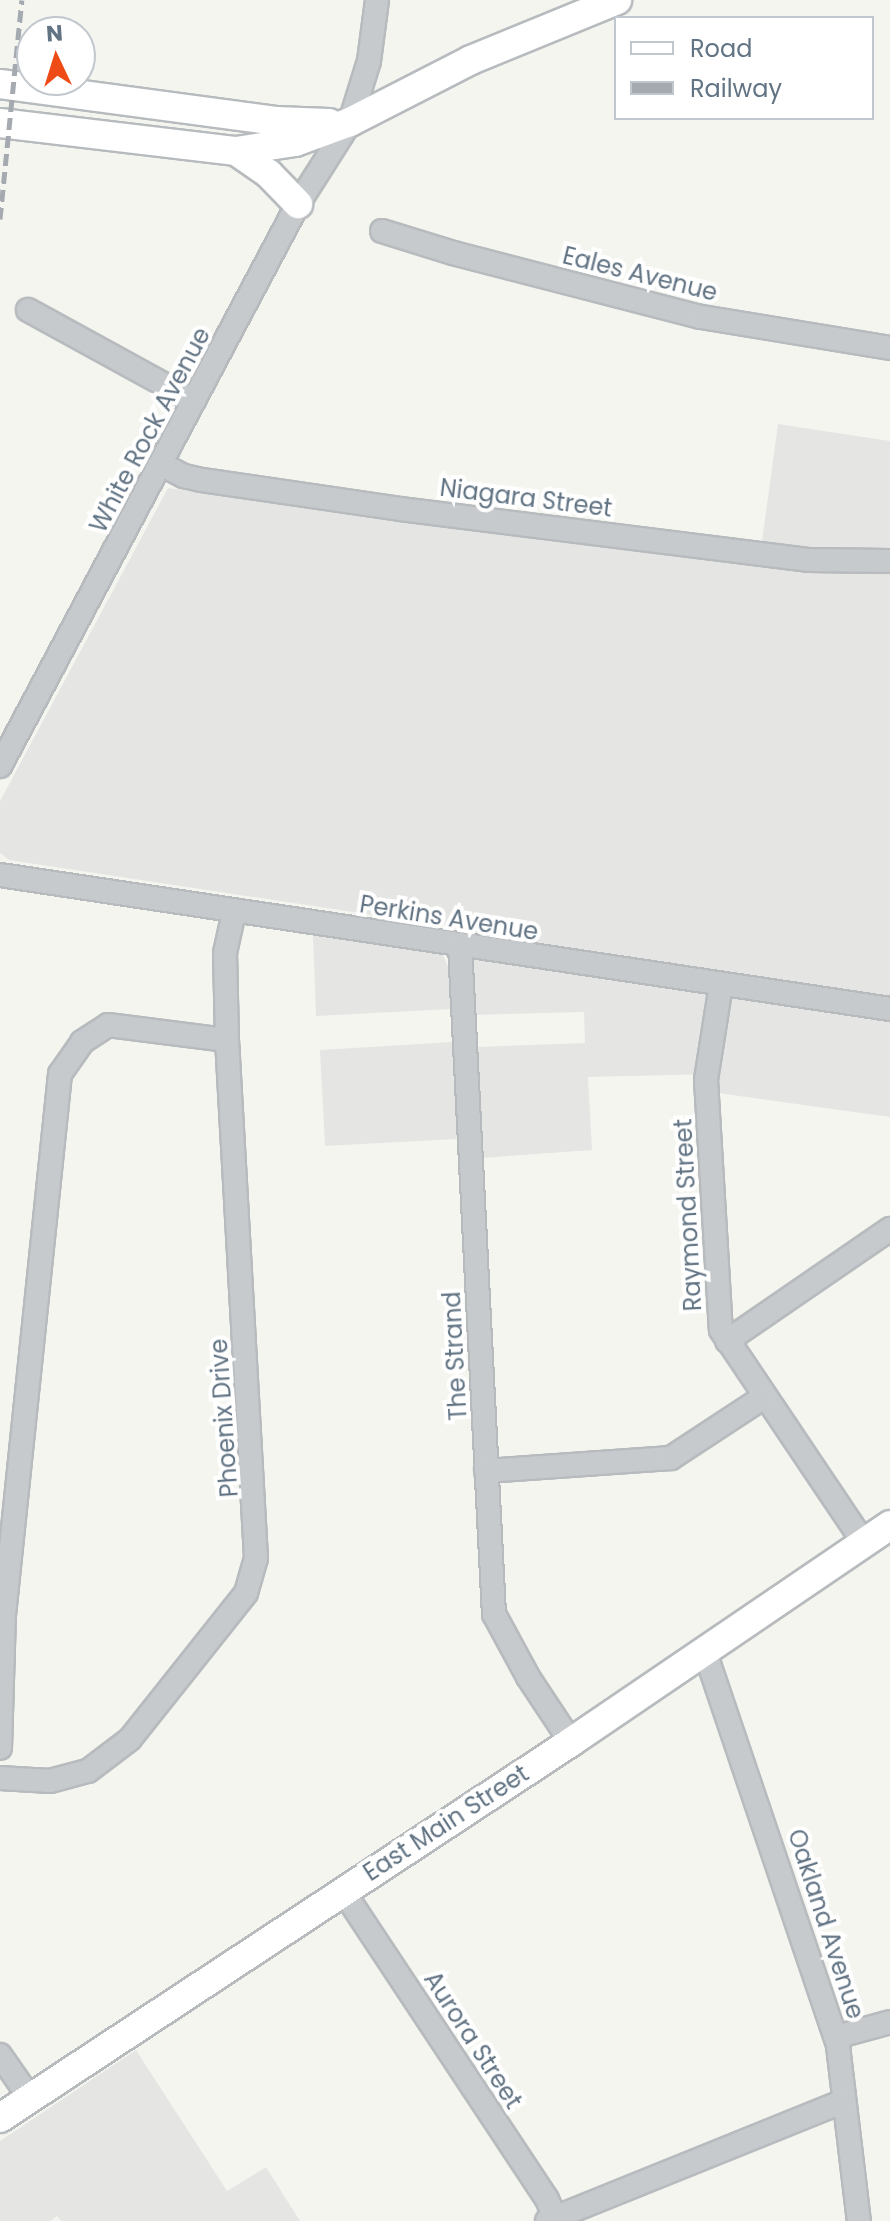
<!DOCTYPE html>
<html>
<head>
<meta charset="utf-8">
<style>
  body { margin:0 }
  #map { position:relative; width:890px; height:2221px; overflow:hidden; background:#f5f5f0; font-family:Poppins,sans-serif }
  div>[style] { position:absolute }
  .built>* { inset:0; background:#e5e6e4 }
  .roads { filter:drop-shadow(2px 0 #b7bbbe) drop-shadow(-2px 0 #b7bbbe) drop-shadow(0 2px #b7bbbe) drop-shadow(0 -2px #b7bbbe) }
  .minor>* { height:22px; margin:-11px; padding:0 11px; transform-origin:11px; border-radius:11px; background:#c7cacd }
  .major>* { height:28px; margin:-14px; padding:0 14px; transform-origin:14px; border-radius:14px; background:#fff }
  .rail>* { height:5px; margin-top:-2.5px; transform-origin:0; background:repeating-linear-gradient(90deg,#a4aab0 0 12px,transparent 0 18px) }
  span { translate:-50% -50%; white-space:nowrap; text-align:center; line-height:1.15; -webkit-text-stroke:8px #fff; paint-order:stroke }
  .street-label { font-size:24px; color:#627484 }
  .legend { position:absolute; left:614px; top:16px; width:260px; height:104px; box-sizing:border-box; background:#fff; border:2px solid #c0c7ce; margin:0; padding:10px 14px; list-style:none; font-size:24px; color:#627484 }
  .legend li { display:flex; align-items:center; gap:16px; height:40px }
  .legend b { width:40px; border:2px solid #c0c7ce }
  .north { position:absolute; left:16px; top:16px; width:80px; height:80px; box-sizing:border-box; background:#fff; border:2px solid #c0c7ce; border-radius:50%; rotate:356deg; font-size:22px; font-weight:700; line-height:32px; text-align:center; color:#627484 }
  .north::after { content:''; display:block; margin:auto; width:28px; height:36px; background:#ef4b16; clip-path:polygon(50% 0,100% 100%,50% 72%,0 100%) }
</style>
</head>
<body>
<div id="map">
  <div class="built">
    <i style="clip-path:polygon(778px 424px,890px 441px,890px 1117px,718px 1093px,716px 1074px,588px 1077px,592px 1150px,482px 1158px,476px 1047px,585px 1043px,584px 1012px,473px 1015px,465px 929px,9px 860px,0 853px,0 801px,168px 488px,759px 563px)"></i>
    <i style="clip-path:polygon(313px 934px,443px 955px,449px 969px,452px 1009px,316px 1016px)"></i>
    <i style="clip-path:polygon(452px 1042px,457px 1139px,325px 1146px,320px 1050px)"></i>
    <i style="clip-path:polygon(136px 2050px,227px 2191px,266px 2167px,300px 2221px,61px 2221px,57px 2216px,50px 2221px,0 2221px,0 2141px)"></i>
  </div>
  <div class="roads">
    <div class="minor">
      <i style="left:382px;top:231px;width:74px;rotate:17.2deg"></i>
      <i style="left:453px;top:253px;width:256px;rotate:14.5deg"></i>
      <i style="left:701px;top:317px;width:192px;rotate:9.3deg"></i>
      <i style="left:28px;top:310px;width:189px;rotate:28.7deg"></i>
      <i style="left:161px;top:464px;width:26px;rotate:28deg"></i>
      <i style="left:184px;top:476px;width:18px;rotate:13deg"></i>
      <i style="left:202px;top:480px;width:200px;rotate:8.3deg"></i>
      <i style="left:400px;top:509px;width:411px;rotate:7.1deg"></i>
      <i style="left:808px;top:560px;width:82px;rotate:0.7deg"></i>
      <i style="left:0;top:766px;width:636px;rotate:-62.07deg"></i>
      <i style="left:298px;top:204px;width:97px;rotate:-57.6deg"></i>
      <i style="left:350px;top:122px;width:64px;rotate:-72.7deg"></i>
      <i style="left:369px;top:61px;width:62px;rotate:-82.5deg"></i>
      <i style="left:0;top:875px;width:900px;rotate:8.56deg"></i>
      <i style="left:460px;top:946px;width:669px;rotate:87.09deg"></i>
      <i style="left:494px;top:1614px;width:72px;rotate:61.6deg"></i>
      <i style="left:528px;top:1677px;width:78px;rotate:56.5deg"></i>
      <i style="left:721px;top:985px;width:96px;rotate:99deg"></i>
      <i style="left:706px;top:1080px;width:250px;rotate:86.6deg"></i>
      <i style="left:721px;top:1330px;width:257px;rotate:56.1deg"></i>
      <i style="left:727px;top:1341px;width:198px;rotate:-34.5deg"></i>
      <i style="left:486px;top:1471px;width:185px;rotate:-4deg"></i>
      <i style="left:671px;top:1458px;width:111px;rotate:-33.3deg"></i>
      <i style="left:705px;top:1652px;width:416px;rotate:71.3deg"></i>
      <i style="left:838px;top:2046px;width:176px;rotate:83.2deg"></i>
      <i style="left:0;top:1748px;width:133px;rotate:-88.3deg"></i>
      <i style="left:4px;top:1615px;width:544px;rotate:-84.09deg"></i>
      <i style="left:60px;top:1074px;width:39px;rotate:-55deg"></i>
      <i style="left:82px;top:1042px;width:31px;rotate:-33deg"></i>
      <i style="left:108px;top:1025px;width:120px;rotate:7.2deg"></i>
      <i style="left:0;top:1778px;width:50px;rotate:3.4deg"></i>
      <i style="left:50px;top:1781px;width:39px;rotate:-15deg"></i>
      <i style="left:88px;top:1771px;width:53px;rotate:-37.3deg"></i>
      <i style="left:130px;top:1739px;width:186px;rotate:-51.5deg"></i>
      <i style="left:246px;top:1593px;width:36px;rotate:-74deg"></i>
      <i style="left:256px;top:1558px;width:519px;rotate:-93.2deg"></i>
      <i style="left:227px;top:1040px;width:87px;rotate:-91.3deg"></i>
      <i style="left:225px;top:953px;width:42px;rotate:-77.6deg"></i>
      <i style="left:343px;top:1891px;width:369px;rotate:56.5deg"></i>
      <i style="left:547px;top:2199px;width:24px;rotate:68deg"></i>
      <i style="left:836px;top:2037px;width:56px;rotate:-15.5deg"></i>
      <i style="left:0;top:2055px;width:52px;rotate:55.1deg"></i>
      <i style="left:547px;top:2221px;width:320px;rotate:-22deg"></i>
    </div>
    <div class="major">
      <i style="left:0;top:84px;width:278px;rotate:7.6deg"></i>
      <i style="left:276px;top:121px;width:53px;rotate:2.2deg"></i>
      <i style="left:0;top:123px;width:238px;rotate:6.8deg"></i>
      <i style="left:236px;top:151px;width:60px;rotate:-8.7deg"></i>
      <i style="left:295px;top:142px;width:59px;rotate:-20deg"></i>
      <i style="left:350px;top:122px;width:136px;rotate:-27.1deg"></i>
      <i style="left:471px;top:60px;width:158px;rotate:-22.3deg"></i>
      <i style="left:236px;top:151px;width:40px;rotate:34.9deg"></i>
      <i style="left:269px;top:174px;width:42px;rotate:46deg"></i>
      <i style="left:0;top:2118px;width:684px;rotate:-33.36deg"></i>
      <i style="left:571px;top:1742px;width:386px;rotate:-34.2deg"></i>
    </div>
  </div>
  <div class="rail">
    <i style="left:0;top:219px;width:220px;rotate:-84.3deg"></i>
  </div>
  <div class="street-label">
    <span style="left:640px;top:274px;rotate:14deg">Eales Avenue</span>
    <span style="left:150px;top:430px;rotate:-62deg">White Rock Avenue</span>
    <span style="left:526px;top:498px;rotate:7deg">Niagara Street</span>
    <span style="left:449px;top:918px;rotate:9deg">Perkins Avenue</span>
    <span style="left:688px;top:1215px;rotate:-93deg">Raymond Street</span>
    <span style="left:455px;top:1356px;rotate:-93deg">The Strand</span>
    <span style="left:224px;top:1418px;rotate:-94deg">Phoenix Drive</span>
    <span style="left:446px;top:1823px;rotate:-33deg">East Main Street</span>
    <span style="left:826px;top:1924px;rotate:72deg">Oakland Avenue</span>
    <span style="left:473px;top:2040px;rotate:57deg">Aurora Street</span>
  </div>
  <ul class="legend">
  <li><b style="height:10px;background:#fff"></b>Road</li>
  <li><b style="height:10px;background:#a4aab0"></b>Railway</li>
  </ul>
  <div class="north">N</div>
</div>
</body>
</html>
